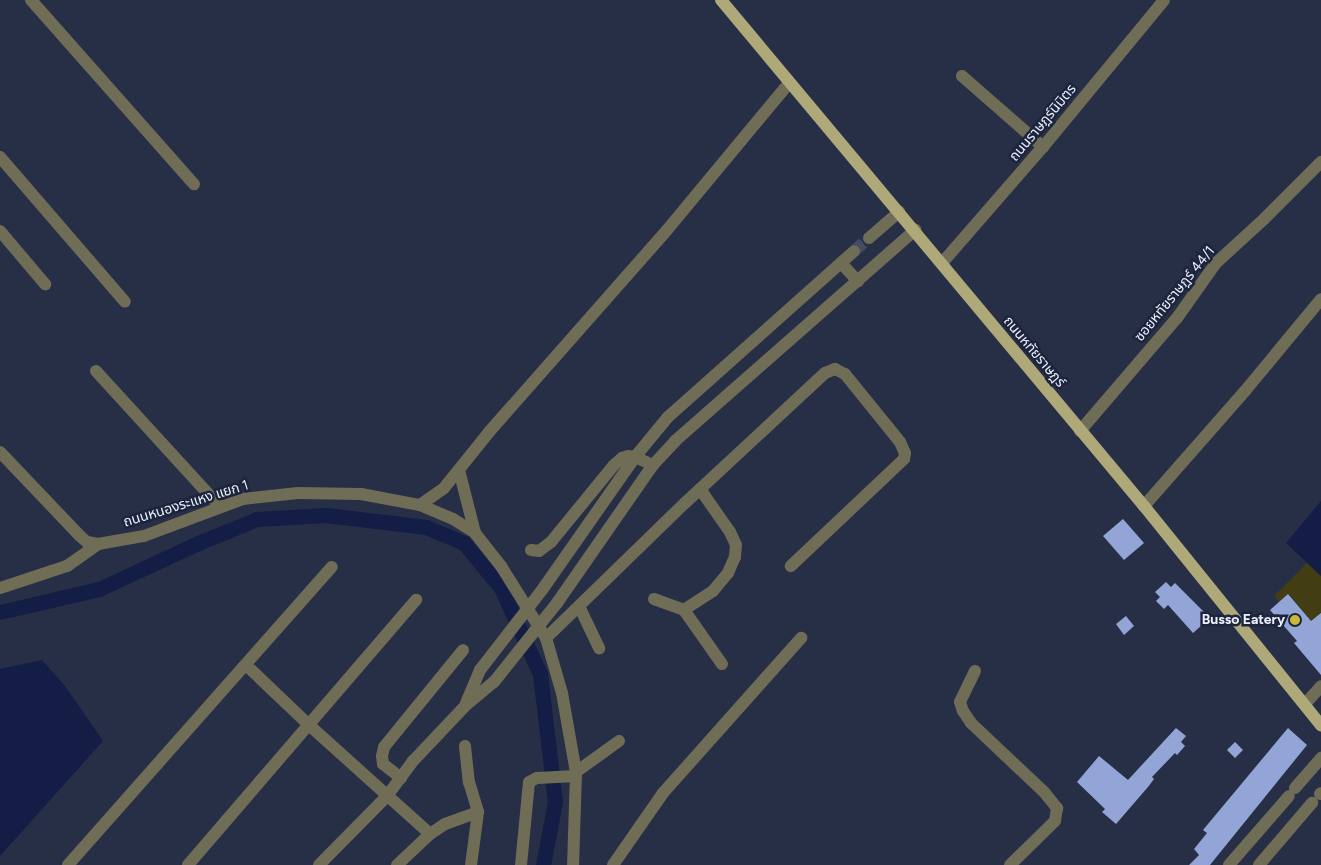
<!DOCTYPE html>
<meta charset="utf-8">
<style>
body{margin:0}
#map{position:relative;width:1321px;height:865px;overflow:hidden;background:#272f47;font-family:Figtree,"Noto Sans Thai",sans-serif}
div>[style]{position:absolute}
.green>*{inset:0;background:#433d14}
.water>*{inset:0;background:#131d45}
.canal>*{height:15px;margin:-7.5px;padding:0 7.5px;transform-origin:7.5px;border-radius:7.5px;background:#131d45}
.building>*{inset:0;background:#93a5d6}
.minor-tunnel>*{height:12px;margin-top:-6px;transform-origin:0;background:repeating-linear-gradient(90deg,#444c62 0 12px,transparent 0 18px)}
.minor>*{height:12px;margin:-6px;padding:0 6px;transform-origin:6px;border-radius:6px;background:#706d56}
.major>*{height:12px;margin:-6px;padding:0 6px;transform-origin:6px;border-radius:6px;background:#afa879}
.minor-bridge>*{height:12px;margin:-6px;padding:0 6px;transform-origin:6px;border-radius:6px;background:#706d56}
.dots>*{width:14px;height:14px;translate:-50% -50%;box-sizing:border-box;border:2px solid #1d253d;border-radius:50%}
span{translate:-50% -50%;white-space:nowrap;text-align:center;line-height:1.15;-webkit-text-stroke:5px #1d253d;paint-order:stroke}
.street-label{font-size:14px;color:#ebeffc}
.poi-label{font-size:14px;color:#ebeffc;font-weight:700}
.right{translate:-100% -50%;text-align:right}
</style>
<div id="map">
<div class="green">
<i style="clip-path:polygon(1307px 563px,1321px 576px,1321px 615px,1311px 621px,1289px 594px,1279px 602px,1274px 596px)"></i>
</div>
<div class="water">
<i style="clip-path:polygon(1321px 501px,1321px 576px,1286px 543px)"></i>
<i style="clip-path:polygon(42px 660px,65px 686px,103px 741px,0 856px,0 669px)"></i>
</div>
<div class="canal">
<i style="left:0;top:612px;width:102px;rotate:-13.1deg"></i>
<i style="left:99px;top:589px;width:109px;rotate:-24.9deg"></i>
<i style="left:198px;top:543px;width:64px;rotate:-22.1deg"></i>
<i style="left:257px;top:519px;width:69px;rotate:-3.3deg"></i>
<i style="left:326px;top:515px;width:101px;rotate:6.8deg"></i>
<i style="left:426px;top:527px;width:41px;rotate:22.8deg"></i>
<i style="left:464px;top:543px;width:58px;rotate:50.6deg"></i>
<i style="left:501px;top:588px;width:94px;rotate:65.6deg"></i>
<i style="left:540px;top:674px;width:129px;rotate:83.3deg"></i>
<i style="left:555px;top:802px;width:64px;rotate:100.8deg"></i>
</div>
<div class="building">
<i style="clip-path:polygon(1123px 519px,1144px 543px,1124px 560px,1103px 536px)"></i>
<i style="clip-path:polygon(1166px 582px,1171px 587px,1175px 583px,1210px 618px,1193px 633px,1168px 605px,1164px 609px,1156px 601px,1160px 597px,1155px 592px)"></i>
<i style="clip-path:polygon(1288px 594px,1311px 621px,1321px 613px,1321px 675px,1294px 643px,1297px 641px,1270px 610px)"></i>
<i style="clip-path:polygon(1126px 616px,1134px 626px,1124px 635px,1116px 624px)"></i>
<i style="clip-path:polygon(1176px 728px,1186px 736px,1181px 742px,1185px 746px,1177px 755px,1175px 753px,1152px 777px,1154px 779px,1148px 787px,1116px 824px,1102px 812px,1105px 809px,1077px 782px,1099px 756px,1128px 780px)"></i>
<i style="clip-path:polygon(1288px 728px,1307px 745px,1210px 865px,1189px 865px,1199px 855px,1194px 849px,1207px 833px,1203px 830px)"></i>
<i style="clip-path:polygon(1235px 742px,1243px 750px,1235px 758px,1227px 750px)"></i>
</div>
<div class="minor-tunnel">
<i style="left:854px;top:251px;width:20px;rotate:-41deg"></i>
</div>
<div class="minor">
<i style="left:31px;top:0;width:246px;rotate:48.5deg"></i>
<i style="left:962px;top:76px;width:108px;rotate:41.2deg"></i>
<i style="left:0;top:157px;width:191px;rotate:49.2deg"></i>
<i style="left:0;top:231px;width:70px;rotate:49.7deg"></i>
<i style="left:869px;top:238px;width:40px;rotate:-41deg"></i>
<i style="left:841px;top:263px;width:25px;rotate:47deg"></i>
<i style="left:942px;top:263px;width:154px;rotate:-49deg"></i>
<i style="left:1043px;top:147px;width:190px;rotate:-50.5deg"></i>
<i style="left:96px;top:371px;width:184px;rotate:47.6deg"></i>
<i style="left:1080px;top:431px;width:149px;rotate:-49.4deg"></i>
<i style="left:1177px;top:318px;width:67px;rotate:-54.7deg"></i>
<i style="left:1216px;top:263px;width:65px;rotate:-42.5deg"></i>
<i style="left:1264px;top:219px;width:81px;rotate:-45deg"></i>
<i style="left:0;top:452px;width:116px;rotate:46.4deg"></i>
<i style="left:80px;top:536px;width:9px;rotate:41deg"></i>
<i style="left:87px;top:542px;width:11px;rotate:10deg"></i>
<i style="left:98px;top:544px;width:47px;rotate:-9.9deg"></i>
<i style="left:144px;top:536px;width:106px;rotate:-20.5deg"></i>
<i style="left:243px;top:499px;width:55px;rotate:-6.2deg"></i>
<i style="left:298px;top:493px;width:63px;rotate:0.9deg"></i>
<i style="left:361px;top:494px;width:60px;rotate:10.6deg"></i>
<i style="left:420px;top:505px;width:36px;rotate:23deg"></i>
<i style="left:453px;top:519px;width:26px;rotate:32deg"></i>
<i style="left:475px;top:533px;width:42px;rotate:51.8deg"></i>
<i style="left:501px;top:566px;width:85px;rotate:58deg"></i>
<i style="left:546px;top:638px;width:57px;rotate:73.8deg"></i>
<i style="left:562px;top:693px;width:80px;rotate:80deg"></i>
<i style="left:576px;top:772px;width:93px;rotate:91.8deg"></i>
<i style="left:459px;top:470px;width:65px;rotate:75.7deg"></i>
<i style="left:700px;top:489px;width:52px;rotate:55.1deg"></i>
<i style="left:730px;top:532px;width:14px;rotate:65deg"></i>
<i style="left:736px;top:545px;width:12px;rotate:95deg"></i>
<i style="left:735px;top:557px;width:17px;rotate:114deg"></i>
<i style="left:728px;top:573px;width:23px;rotate:130deg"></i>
<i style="left:713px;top:591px;width:35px;rotate:147deg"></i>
<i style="left:684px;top:610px;width:66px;rotate:54.9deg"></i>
<i style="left:420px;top:505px;width:29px;rotate:-35deg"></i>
<i style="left:444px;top:488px;width:72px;rotate:-51.2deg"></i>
<i style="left:489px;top:432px;width:269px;rotate:-48.6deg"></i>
<i style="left:667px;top:230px;width:191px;rotate:-50.3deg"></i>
<i style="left:1144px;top:506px;width:153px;rotate:-48.7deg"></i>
<i style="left:1245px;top:391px;width:119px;rotate:-50.4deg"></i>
<i style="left:531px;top:550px;width:8px;rotate:7deg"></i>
<i style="left:539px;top:551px;width:15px;rotate:-37deg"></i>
<i style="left:551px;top:542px;width:99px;rotate:-50.7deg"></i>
<i style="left:614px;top:465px;width:11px;rotate:-41deg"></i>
<i style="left:622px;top:458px;width:6px;rotate:-18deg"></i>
<i style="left:628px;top:456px;width:7px;rotate:8deg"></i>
<i style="left:635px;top:457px;width:20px;rotate:24deg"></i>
<i style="left:0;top:588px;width:71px;rotate:-18.2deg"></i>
<i style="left:67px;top:566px;width:38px;rotate:-35deg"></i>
<i style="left:542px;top:590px;width:162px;rotate:-55deg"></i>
<i style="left:635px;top:457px;width:52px;rotate:-50.5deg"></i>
<i style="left:668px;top:417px;width:249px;rotate:-41.7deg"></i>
<i style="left:654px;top:599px;width:32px;rotate:20deg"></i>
<i style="left:557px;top:603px;width:168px;rotate:-55.2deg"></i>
<i style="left:653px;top:465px;width:33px;rotate:-47deg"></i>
<i style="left:675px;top:441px;width:320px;rotate:-41.3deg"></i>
<i style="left:579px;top:606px;width:47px;rotate:64.5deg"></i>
<i style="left:546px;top:638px;width:194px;rotate:-44.2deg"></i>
<i style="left:685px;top:503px;width:191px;rotate:-42.9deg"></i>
<i style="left:825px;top:373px;width:11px;rotate:-22deg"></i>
<i style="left:835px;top:369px;width:11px;rotate:27deg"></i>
<i style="left:845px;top:374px;width:87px;rotate:51deg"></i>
<i style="left:900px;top:442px;width:12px;rotate:66deg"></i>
<i style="left:905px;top:453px;width:6px;rotate:99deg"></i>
<i style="left:904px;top:459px;width:156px;rotate:136.6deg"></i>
<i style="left:246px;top:665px;width:87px;rotate:43.6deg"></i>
<i style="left:309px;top:725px;width:163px;rotate:42deg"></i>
<i style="left:975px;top:671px;width:34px;rotate:116deg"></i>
<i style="left:960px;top:702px;width:9px;rotate:72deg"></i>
<i style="left:963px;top:711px;width:14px;rotate:56deg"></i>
<i style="left:971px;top:723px;width:100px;rotate:43.4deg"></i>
<i style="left:1044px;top:792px;width:21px;rotate:51deg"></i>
<i style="left:1057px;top:808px;width:13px;rotate:99deg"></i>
<i style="left:1055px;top:821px;width:63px;rotate:135.6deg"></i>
<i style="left:466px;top:703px;width:36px;rotate:-67deg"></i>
<i style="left:1305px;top:704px;width:24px;rotate:-48deg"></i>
<i style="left:465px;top:746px;width:36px;rotate:84deg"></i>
<i style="left:469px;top:782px;width:31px;rotate:73deg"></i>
<i style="left:576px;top:772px;width:53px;rotate:-35.8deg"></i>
<i style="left:401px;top:778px;width:23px;rotate:-142deg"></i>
<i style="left:383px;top:764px;width:8px;rotate:-97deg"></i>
<i style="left:382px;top:756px;width:9px;rotate:-77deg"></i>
<i style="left:384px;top:747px;width:125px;rotate:-50.8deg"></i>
<i style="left:1295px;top:788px;width:40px;rotate:-49deg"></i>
<i style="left:1320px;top:794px;width:1px;rotate:-45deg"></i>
<i style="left:68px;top:865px;width:398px;rotate:-48.5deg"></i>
<i style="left:188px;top:865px;width:350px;rotate:-49.3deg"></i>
<i style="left:319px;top:865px;width:97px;rotate:-45.4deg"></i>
<i style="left:387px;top:796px;width:44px;rotate:-53.4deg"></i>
<i style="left:413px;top:761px;width:76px;rotate:-46.6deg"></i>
<i style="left:465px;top:706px;width:38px;rotate:-40deg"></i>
<i style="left:397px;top:865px;width:45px;rotate:-43.2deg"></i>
<i style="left:430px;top:834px;width:18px;rotate:-34deg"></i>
<i style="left:445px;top:824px;width:35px;rotate:-20deg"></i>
<i style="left:478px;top:812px;width:53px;rotate:97.5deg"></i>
<i style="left:521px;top:865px;width:83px;rotate:-84.5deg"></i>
<i style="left:529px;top:782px;width:9px;rotate:-27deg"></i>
<i style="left:537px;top:778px;width:39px;rotate:-3deg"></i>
<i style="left:613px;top:865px;width:88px;rotate:-55.2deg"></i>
<i style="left:663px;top:793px;width:208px;rotate:-48.3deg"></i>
<i style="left:1229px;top:865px;width:91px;rotate:-49deg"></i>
<i style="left:1259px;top:865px;width:82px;rotate:-49.5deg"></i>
</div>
<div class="major">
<i style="left:721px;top:0;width:660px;rotate:50.11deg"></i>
<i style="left:1144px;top:506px;width:282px;rotate:51.1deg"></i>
</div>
<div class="minor-bridge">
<i style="left:480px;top:670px;width:101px;rotate:-52.2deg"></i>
<i style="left:494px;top:682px;width:101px;rotate:-51.4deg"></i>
</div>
<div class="dots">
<i style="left:1295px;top:620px;background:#ccb938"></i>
</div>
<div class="street-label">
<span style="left:1043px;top:123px;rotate:-50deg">ถนนราษฎร์นิมิตร</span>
<span style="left:1175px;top:294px;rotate:-51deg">ซอยหทัยราษฎร์ 44/1</span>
<span style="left:1034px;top:352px;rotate:50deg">ถนนหทัยราษฎร์</span>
<span style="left:186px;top:504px;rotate:-17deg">ถนนหนองระแหง แยก 1</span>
</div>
<div class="poi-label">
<span class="right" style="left:1285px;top:620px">Busso Eatery</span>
</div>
</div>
